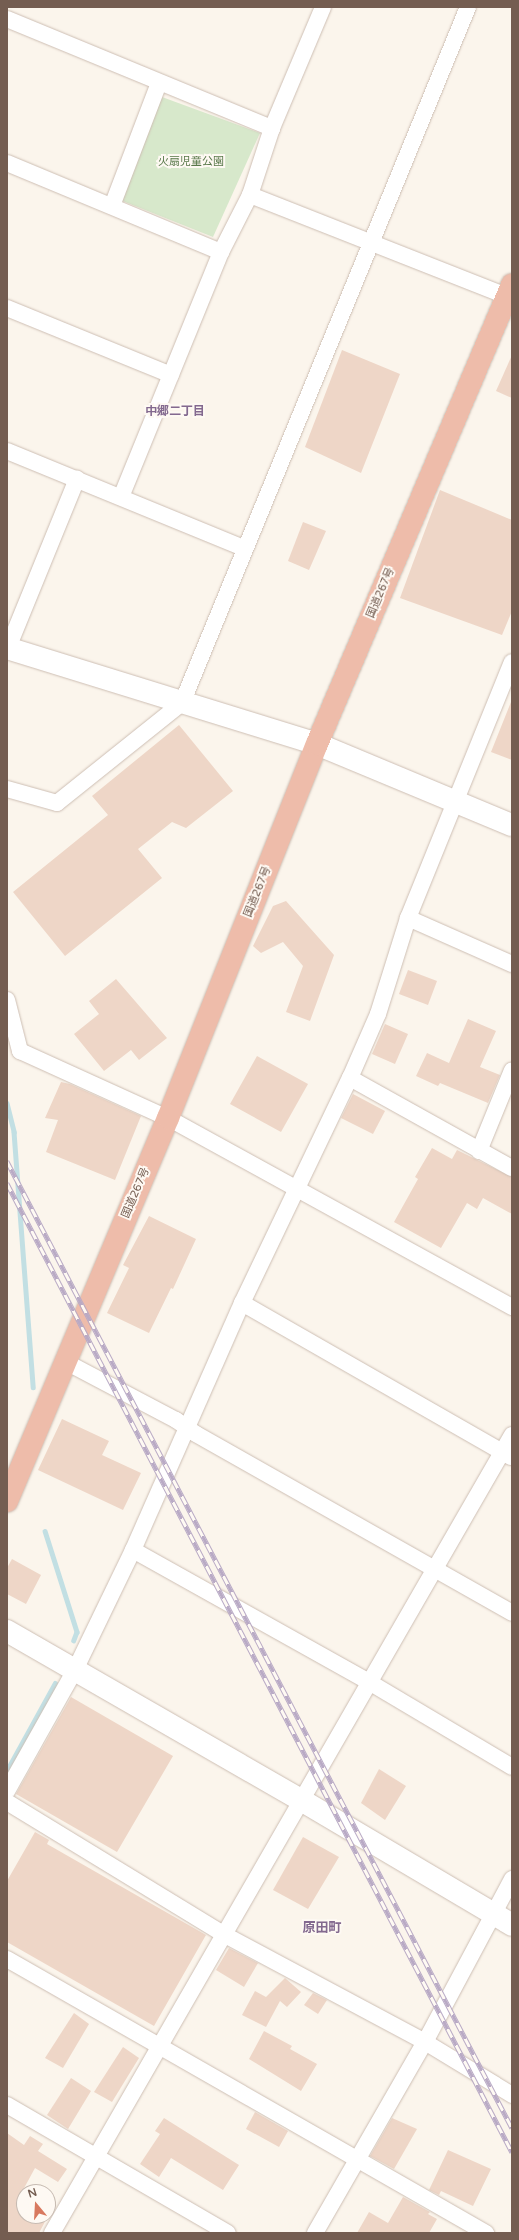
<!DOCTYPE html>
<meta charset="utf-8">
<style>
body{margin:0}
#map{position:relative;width:519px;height:2240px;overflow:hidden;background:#fbf5ec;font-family:"Varela Round","Noto Sans JP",sans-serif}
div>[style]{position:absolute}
.green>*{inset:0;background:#d7e8cb}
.stream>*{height:4.5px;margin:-2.25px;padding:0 2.25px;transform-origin:2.25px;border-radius:2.25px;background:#c2dfe3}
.building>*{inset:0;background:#eed6c7}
.roads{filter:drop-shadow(0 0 1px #cdbeb3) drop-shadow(0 0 1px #cdbeb3)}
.street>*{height:16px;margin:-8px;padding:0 8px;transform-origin:8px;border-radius:8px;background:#fff}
.secondary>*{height:22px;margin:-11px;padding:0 11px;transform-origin:11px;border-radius:11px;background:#fff}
.highway>*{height:22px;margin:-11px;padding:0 11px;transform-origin:11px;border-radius:11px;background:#eebcaa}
.rail>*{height:4.5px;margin-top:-2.25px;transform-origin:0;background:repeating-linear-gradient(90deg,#fef9f3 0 9px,#b9aac5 0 18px);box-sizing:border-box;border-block:1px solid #b9aac5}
span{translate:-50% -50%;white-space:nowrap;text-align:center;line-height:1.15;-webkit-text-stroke:4px #fef9f3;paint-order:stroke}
.park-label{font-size:11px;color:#58784a}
.street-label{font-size:11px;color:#745d51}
.neighbourhood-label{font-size:12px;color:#83698f;font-weight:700}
.quarter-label{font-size:13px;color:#83698f;font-weight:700}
.frame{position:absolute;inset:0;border:8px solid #745d51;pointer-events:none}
.north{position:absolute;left:16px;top:2184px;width:40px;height:40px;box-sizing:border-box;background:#fef9f3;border:1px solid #c7bbb2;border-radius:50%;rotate:342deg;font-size:11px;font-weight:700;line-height:16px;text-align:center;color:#745d51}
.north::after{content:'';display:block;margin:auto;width:14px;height:18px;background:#d8795f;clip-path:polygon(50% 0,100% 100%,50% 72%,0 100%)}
</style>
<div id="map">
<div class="green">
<i style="clip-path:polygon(162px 97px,260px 133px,213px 237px,120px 200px)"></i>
</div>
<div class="stream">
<i style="left:7px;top:1103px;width:30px;rotate:76deg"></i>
<i style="left:14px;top:1132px;width:256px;rotate:85.7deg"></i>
<i style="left:45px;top:1531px;width:106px;rotate:72.4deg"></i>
<i style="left:77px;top:1632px;width:9px;rotate:111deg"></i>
<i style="left:7px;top:1770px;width:99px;rotate:-61.1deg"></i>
</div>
<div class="building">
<i style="clip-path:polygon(342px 350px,400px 374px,361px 473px,305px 447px)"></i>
<i style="clip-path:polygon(512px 355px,512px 398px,496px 391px)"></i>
<i style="clip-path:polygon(440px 490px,512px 520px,512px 611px,502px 635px,400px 598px)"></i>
<i style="clip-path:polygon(303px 522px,326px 531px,309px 570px,288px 561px)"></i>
<i style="clip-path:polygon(511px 702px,512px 702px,512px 760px,491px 752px)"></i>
<i style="clip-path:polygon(179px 725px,233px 791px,186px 828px,172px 822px,138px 849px,162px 878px,65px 956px,13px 892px,108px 815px,92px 796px)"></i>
<i style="clip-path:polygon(286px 901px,334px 955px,310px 1021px,286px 1012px,303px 966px,283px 942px,261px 953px,253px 946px,273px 906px)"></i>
<i style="clip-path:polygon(408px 970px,437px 981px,428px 1005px,399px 994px)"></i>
<i style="clip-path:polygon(116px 979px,167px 1038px,139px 1060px,131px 1050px,104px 1071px,74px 1034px,99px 1014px,89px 1001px)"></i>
<i style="clip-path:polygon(468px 1019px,496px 1031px,480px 1067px,500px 1075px,488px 1103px,440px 1083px,438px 1086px,416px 1076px,427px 1053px,449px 1063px)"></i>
<i style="clip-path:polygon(385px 1024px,408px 1034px,395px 1064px,372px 1054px)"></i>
<i style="clip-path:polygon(257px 1056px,308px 1084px,281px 1132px,230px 1104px)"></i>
<i style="clip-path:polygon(61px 1082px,70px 1084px,141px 1116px,115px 1180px,46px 1152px,58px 1120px,45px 1118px)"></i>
<i style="clip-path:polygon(353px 1094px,385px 1111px,373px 1134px,341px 1118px)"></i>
<i style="clip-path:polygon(432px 1148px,452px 1159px,457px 1150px,512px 1177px,512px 1214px,483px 1198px,477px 1209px,467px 1203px,441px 1248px,394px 1222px,418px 1179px,415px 1177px)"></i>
<i style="clip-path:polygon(149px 1216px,196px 1239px,173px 1289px,171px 1288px,149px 1333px,107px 1313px,129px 1268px,123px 1265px)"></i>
<i style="clip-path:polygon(62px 1419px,109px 1441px,102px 1455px,141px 1473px,123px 1510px,38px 1470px)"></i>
<i style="clip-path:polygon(12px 1559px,41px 1575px,26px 1604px,7px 1594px,7px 1568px)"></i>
<i style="clip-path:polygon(71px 1697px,173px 1756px,117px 1852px,16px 1794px)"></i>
<i style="clip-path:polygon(379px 1769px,406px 1786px,385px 1820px,361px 1803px)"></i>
<i style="clip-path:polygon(35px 1832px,49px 1840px,47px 1844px,206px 1935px,154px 2026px,7px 1942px,7px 1881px)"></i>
<i style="clip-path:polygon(303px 1837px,339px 1857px,308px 1909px,273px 1890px)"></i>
<i style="clip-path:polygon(229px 1948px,258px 1963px,244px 1987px,216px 1970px)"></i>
<i style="clip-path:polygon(285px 1978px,301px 1992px,287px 2007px,280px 2001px,266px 2027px,242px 2015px,255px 1991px,266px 1997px)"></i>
<i style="clip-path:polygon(313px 1993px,327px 2000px,318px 2014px,304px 2005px)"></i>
<i style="clip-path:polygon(74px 2013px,89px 2024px,63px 2068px,45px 2058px)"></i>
<i style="clip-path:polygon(264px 2031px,292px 2046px,290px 2049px,317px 2064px,301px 2091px,249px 2059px)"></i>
<i style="clip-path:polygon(123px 2047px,139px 2058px,112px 2102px,94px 2092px)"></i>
<i style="clip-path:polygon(71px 2078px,91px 2091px,68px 2129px,47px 2115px)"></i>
<i style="clip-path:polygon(255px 2112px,288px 2131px,279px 2147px,246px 2129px)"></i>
<i style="clip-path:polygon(164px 2118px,239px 2165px,223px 2190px,171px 2158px,159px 2177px,140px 2164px,160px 2134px,155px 2131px)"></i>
<i style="clip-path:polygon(392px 2118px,417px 2129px,394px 2169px,370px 2156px)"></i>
<i style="clip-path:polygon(7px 2133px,24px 2145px,30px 2136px,43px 2144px,38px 2151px,67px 2169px,58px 2182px,35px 2168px,16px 2203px,24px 2207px,24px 2216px,48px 2216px,39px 2233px,7px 2233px)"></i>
<i style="clip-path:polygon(448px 2150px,491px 2169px,473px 2206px,441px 2191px,439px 2195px,429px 2190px)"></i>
<i style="clip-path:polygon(403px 2197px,430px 2212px,428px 2214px,437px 2219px,429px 2233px,357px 2233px,369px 2212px,388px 2223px)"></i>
</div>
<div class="roads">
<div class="street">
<i style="left:7px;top:19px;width:287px;rotate:22.4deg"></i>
<i style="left:7px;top:163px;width:232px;rotate:22.6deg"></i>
<i style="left:250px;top:195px;width:282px;rotate:21.5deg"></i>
<i style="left:112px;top:206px;width:132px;rotate:-69.1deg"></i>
<i style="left:7px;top:308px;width:177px;rotate:22.2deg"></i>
<i style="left:7px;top:451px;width:256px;rotate:22.3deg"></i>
<i style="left:121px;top:497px;width:265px;rotate:-67.8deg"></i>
<i style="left:221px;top:252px;width:64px;rotate:-63deg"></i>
<i style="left:250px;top:195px;width:71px;rotate:-71.8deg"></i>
<i style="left:272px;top:128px;width:131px;rotate:-67.1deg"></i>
<i style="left:8px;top:648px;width:183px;rotate:-67.8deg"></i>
<i style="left:7px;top:789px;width:52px;rotate:15.6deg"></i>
<i style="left:57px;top:803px;width:160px;rotate:-38.7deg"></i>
<i style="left:182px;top:703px;width:752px;rotate:-67.66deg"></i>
<i style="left:408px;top:918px;width:114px;rotate:23.9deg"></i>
<i style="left:7px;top:1000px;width:53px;rotate:75.7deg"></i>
<i style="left:20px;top:1051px;width:162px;rotate:24.4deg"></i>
<i style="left:168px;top:1118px;width:393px;rotate:28.8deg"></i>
<i style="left:350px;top:1078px;width:185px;rotate:29.1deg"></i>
<i style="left:479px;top:1151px;width:87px;rotate:-67.8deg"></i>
<i style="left:242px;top:1303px;width:310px;rotate:29.8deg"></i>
<i style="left:64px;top:1361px;width:127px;rotate:27.8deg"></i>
<i style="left:176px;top:1420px;width:24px;rotate:35deg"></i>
<i style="left:196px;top:1434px;width:363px;rotate:29.5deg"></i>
<i style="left:133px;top:1550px;width:270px;rotate:29.2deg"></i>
<i style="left:369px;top:1682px;width:166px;rotate:30.7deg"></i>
<i style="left:7px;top:1791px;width:139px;rotate:-60.7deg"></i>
<i style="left:75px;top:1670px;width:133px;rotate:-64.2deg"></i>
<i style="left:133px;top:1550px;width:270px;rotate:-66.2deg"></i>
<i style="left:242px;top:1303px;width:250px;rotate:-64.4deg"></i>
<i style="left:350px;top:1078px;width:70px;rotate:-66.4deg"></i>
<i style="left:378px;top:1014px;width:101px;rotate:-72.6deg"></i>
<i style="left:408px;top:918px;width:276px;rotate:-67.9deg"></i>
<i style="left:7px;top:1802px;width:255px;rotate:31.4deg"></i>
<i style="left:225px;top:1935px;width:227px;rotate:28.1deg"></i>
<i style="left:425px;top:2042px;width:102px;rotate:31.3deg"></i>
<i style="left:7px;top:1959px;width:552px;rotate:29.77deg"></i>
<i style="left:7px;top:2105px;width:255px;rotate:30.1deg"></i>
<i style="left:52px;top:2233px;width:921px;rotate:-60.04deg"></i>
<i style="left:315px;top:2233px;width:220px;rotate:-60.1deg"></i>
<i style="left:425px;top:2042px;width:185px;rotate:-61.9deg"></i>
</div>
<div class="secondary">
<i style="left:7px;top:648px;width:325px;rotate:17.2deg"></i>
<i style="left:317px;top:744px;width:211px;rotate:22.6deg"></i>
<i style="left:7px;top:1631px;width:339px;rotate:29.9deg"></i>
<i style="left:301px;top:1800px;width:245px;rotate:30.6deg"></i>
</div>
<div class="highway">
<i style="left:7px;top:1501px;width:415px;rotate:-67.2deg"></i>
<i style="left:168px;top:1118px;width:403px;rotate:-68.3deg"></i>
<i style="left:317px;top:744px;width:499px;rotate:-67deg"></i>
</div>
</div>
<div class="rail">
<i style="left:7px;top:1161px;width:1091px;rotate:62.42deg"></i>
<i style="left:7px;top:1183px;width:1093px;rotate:62.47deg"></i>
</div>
<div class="park-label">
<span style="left:191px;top:162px">火扇児童公園</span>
</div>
<div class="street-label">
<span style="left:381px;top:593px;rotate:-67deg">国道267号</span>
<span style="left:258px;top:892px;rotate:-68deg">国道267号</span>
<span style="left:136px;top:1193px;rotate:-67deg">国道267号</span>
</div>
<div class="neighbourhood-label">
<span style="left:175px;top:412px">中郷二丁目</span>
</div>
<div class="quarter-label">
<span style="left:322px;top:1928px">原田町</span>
</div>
<div class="frame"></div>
<div class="north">N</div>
</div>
